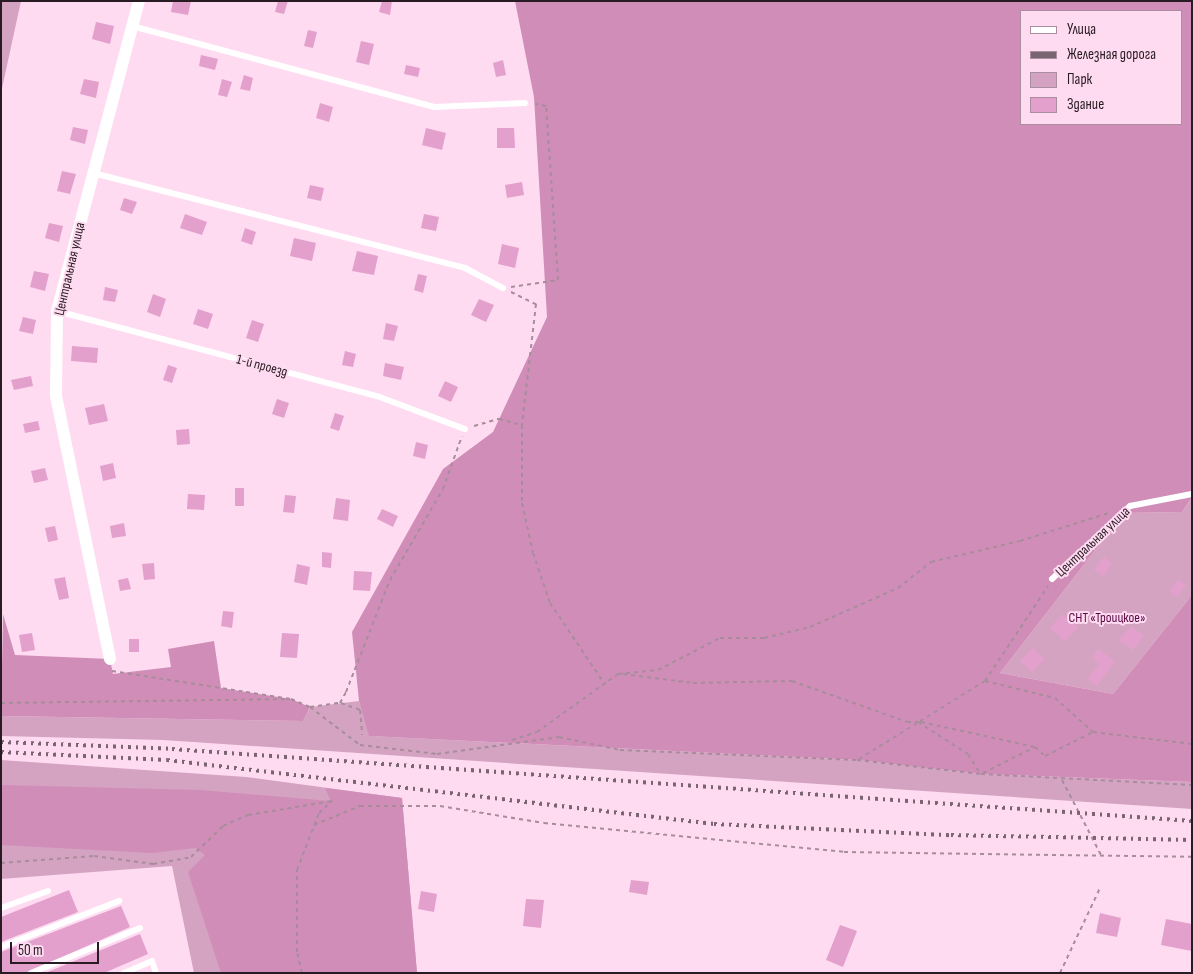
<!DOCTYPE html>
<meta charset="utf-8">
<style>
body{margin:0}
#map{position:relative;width:1193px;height:974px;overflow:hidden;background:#fedbf0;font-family:"Sofia Sans Condensed",sans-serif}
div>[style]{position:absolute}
.green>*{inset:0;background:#d5a3c2}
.forest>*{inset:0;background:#d08db8}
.building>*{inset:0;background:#e4a0cc}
.path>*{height:2px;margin-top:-1px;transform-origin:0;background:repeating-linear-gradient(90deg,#a78d9c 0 4px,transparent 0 8px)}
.lane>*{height:6px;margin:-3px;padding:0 3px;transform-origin:3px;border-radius:3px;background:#fff}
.street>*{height:12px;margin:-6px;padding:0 6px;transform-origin:6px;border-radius:6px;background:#fff}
.rail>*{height:4px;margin-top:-2px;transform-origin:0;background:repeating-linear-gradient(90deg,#796471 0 2.5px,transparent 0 7.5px)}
span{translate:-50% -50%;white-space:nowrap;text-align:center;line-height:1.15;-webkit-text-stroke:4px #fedbf0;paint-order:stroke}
.street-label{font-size:14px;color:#281b23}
.park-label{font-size:14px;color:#5a0945}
.frame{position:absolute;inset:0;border:2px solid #281b23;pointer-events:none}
.legend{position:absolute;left:1020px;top:10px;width:162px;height:115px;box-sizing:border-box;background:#fedbf0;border:1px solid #a88e9e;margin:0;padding:6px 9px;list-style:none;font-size:15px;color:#281b23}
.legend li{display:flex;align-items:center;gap:10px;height:25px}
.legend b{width:25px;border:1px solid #a88e9e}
.scale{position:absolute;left:10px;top:942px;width:89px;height:22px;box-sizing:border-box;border:2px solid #281b23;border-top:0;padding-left:6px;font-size:15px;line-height:18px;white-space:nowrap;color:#281b23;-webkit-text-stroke:4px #fedbf0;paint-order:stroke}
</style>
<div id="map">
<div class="green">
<i style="clip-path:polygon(1px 1px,21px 1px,1px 93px)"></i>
<i style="clip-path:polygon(1192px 497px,1192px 595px,1113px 694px,1000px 673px,1124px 513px,1182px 512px)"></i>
<i style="clip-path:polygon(359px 701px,370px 736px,857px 760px,981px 774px,1192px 782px,1192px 809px,163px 740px,1px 736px,1px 716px,303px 721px,310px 707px)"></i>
<i style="clip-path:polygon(1px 760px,246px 777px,402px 798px,417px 973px,194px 973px,172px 866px,1px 879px)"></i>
</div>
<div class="forest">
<i style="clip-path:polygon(evenodd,515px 1px,1192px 1px,1192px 497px,1182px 512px,1124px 513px,1000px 673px,1113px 694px,1192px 595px,1192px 782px,981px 774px,857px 760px,369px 736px,359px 701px,352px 632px,443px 469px,493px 432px,547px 317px,534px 97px,515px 1px,1022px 11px,1182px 11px,1182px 124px,1022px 124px,1022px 11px)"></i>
<i style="clip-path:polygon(3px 614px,15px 655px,110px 659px,113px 674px,171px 667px,168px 649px,214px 641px,221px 688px,291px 699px,310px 707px,303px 721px,1px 716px)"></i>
<i style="clip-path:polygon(1px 785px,200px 790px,331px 801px,325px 788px,402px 798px,417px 973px,221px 973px,188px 872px,205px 855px,195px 848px,152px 853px,1px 845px)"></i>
</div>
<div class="building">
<i style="clip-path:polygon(173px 1px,191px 1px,188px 15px,171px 12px)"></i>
<i style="clip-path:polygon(278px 1px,288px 1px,284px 14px,275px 12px)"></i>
<i style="clip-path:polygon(382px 1px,392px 1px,390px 15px,379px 12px)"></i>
<i style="clip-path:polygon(96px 22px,114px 26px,110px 44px,92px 39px)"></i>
<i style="clip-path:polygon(308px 30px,317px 32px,313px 48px,304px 46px)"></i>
<i style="clip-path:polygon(361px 41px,374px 44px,369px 65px,356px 62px)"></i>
<i style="clip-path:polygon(201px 55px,218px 59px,215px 70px,199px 66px)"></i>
<i style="clip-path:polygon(503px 60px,506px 75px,496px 77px,493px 63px)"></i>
<i style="clip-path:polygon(406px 65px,420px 68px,418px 77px,404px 74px)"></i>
<i style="clip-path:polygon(244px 75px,253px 78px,250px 91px,240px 89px)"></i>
<i style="clip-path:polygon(84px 79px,99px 82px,96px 98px,80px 94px)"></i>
<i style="clip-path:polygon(222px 79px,232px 82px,227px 97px,218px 95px)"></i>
<i style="clip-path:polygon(320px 103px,333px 107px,329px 122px,316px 118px)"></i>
<i style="clip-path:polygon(73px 127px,88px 130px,85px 144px,70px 140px)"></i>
<i style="clip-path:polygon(426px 128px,446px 133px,442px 150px,422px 145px)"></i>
<i style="clip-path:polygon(497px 128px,514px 128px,515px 148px,497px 148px)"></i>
<i style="clip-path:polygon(62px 171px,76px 174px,70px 194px,57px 191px)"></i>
<i style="clip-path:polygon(522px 182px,524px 195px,507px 198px,505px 185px)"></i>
<i style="clip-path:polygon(310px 185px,324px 188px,321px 201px,307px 198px)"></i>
<i style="clip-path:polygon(124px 198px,137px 202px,132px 214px,120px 210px)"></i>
<i style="clip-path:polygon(185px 214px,207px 222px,202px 235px,180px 228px)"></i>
<i style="clip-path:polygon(424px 214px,439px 217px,436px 231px,421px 228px)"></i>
<i style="clip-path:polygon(49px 223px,63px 226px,59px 242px,45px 238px)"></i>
<i style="clip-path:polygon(245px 228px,256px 232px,252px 245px,241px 241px)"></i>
<i style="clip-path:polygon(294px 238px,316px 243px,312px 261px,290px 256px)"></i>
<i style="clip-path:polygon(502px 244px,519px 248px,515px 268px,498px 264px)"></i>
<i style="clip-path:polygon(357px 251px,378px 256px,374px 275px,352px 271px)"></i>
<i style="clip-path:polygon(34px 271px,49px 274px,45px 291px,30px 287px)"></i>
<i style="clip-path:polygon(418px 274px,427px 276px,423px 293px,414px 290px)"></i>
<i style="clip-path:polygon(105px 287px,118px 290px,115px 302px,103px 300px)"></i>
<i style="clip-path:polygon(153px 294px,166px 299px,160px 317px,147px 312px)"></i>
<i style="clip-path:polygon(479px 299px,494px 305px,486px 322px,471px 315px)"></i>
<i style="clip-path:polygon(198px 309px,213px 314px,208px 329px,193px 324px)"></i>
<i style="clip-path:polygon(23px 317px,36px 320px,33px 334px,19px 331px)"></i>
<i style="clip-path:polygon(252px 320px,264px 324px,258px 342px,246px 338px)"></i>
<i style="clip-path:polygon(386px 323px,398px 326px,394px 341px,383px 339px)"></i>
<i style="clip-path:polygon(72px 346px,98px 348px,97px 363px,71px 361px)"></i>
<i style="clip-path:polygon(345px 351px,356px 354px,353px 367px,342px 365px)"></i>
<i style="clip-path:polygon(385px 363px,404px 367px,401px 380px,383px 376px)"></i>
<i style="clip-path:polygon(168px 365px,177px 368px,172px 383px,163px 380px)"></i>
<i style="clip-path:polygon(31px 376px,33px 386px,14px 390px,11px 380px)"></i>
<i style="clip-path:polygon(445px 381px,458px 387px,451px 402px,438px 396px)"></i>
<i style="clip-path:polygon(277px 399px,289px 403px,284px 418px,272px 414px)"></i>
<i style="clip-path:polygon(104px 404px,108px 421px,89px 425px,85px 408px)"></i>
<i style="clip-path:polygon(335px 413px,344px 416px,339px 431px,330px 428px)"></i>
<i style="clip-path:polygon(38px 421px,40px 430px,25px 433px,23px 424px)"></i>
<i style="clip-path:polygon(189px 429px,190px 444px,177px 445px,176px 430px)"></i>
<i style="clip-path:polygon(416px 442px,428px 445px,425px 459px,413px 456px)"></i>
<i style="clip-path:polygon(113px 463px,116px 478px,103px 481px,100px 466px)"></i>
<i style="clip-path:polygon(45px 468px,48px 480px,34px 483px,31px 471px)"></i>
<i style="clip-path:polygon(235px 488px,244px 488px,244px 506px,235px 506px)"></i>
<i style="clip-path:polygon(188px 494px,205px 495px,204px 510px,187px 509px)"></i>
<i style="clip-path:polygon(285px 495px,296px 496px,294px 513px,283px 512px)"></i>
<i style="clip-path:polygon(336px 498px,350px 500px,348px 521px,333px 519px)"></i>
<i style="clip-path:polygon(382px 509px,398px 516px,393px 527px,377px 519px)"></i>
<i style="clip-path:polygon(124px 523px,126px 536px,112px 538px,110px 526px)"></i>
<i style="clip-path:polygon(55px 526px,58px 540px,48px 542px,45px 528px)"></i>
<i style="clip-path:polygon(322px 552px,332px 553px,331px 568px,322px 567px)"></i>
<i style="clip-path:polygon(1104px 557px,1112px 564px,1103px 576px,1094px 569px)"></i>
<i style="clip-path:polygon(154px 563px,155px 579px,144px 580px,142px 564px)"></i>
<i style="clip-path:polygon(297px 564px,310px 567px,307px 585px,294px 582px)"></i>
<i style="clip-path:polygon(354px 571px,372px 572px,370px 591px,353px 590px)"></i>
<i style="clip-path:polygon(65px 577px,69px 598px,59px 600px,54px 579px)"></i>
<i style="clip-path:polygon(128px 578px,131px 589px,120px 591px,118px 580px)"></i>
<i style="clip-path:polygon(1178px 580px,1186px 585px,1177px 597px,1170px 591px)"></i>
<i style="clip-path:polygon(223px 611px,234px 612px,232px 628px,221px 626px)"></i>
<i style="clip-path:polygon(1063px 614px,1078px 627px,1065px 641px,1050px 628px)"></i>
<i style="clip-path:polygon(1131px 626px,1144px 636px,1133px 650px,1119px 640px)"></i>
<i style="clip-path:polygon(32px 633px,35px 650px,22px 652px,19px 635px)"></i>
<i style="clip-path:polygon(282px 633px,299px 634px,297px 658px,280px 657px)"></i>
<i style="clip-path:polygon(129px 639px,139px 639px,139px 652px,129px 652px)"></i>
<i style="clip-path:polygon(1033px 648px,1044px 659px,1032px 672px,1020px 661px)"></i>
<i style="clip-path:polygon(1098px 649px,1115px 661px,1097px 686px,1088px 679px,1099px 664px,1092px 658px)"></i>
<i style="clip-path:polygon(631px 880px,649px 882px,647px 895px,629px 892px)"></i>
<i style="clip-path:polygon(69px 890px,78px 912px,1px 942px,1px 917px)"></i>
<i style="clip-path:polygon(421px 891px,437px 894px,434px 912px,418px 909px)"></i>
<i style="clip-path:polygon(526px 899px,544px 900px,541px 928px,523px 926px)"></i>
<i style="clip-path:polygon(121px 906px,130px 927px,26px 973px,1px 973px,1px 952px)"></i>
<i style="clip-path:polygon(1100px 913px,1121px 918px,1117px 937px,1096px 933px)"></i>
<i style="clip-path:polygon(1166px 919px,1192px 924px,1192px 951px,1161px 945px)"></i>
<i style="clip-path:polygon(840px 925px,857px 931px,843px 967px,826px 960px)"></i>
<i style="clip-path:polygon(140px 934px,148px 954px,104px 973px,45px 973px)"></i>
</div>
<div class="path">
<i style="left:511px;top:287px;width:48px;rotate:-8.5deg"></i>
<i style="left:558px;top:280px;width:174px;rotate:-93.9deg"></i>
<i style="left:546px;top:106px;width:11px;rotate:-170deg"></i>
<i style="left:511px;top:292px;width:28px;rotate:26deg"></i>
<i style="left:536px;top:304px;width:122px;rotate:96.6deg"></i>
<i style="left:522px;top:425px;width:78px;rotate:90deg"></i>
<i style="left:522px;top:503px;width:51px;rotate:77.6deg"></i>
<i style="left:533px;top:553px;width:53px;rotate:71.2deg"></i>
<i style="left:550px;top:603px;width:97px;rotate:56deg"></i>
<i style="left:474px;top:426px;width:26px;rotate:-16deg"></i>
<i style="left:499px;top:419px;width:24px;rotate:15deg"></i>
<i style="left:112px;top:671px;width:181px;rotate:8.9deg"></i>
<i style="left:291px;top:699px;width:21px;rotate:23deg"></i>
<i style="left:310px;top:707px;width:63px;rotate:37.2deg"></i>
<i style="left:360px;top:745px;width:78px;rotate:6.7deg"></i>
<i style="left:437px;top:754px;width:123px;rotate:-7.9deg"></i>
<i style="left:559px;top:737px;width:62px;rotate:12deg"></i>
<i style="left:620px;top:750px;width:237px;rotate:2.4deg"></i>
<i style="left:857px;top:760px;width:125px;rotate:6.4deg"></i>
<i style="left:981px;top:774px;width:211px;rotate:3deg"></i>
<i style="left:623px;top:674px;width:71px;rotate:7.3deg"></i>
<i style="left:693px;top:683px;width:99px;rotate:-1.2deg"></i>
<i style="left:792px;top:681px;width:122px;rotate:19.6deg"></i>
<i style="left:907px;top:722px;width:11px"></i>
<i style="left:918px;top:722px;width:59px;rotate:32.6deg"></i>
<i style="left:968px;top:754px;width:22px;rotate:58deg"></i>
<i style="left:985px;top:681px;width:72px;rotate:13.7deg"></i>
<i style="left:1055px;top:698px;width:51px;rotate:41.8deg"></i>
<i style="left:1px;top:703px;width:285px;rotate:-0.8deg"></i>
<i style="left:341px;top:703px;width:20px;rotate:20deg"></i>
<i style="left:360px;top:710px;width:25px;rotate:85deg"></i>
<i style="left:310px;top:707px;width:30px;rotate:-8deg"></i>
<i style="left:340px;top:703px;width:13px;rotate:-61deg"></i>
<i style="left:346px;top:692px;width:120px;rotate:-68.6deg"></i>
<i style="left:390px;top:580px;width:105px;rotate:-59.8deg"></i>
<i style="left:443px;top:489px;width:56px;rotate:-70.3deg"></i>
<i style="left:921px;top:722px;width:117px;rotate:12.4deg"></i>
<i style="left:512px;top:740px;width:26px;rotate:-18deg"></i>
<i style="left:537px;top:732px;width:100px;rotate:-35.6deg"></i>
<i style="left:618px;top:674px;width:40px;rotate:-5.7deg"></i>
<i style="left:658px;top:670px;width:70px;rotate:-27.3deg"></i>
<i style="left:720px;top:638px;width:44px"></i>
<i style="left:764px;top:638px;width:47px;rotate:-13.4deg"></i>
<i style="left:810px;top:627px;width:96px;rotate:-23.9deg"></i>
<i style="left:898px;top:588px;width:42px;rotate:-38.2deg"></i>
<i style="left:931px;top:562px;width:91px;rotate:-13.3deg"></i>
<i style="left:1020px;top:541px;width:93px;rotate:-17.5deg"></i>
<i style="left:859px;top:759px;width:148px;rotate:-31.8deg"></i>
<i style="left:985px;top:681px;width:114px;rotate:-56.4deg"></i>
<i style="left:983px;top:773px;width:58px;rotate:-26.6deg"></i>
<i style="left:1035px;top:747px;width:13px;rotate:42deg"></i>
<i style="left:1045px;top:756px;width:54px;rotate:-26.6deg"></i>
<i style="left:1093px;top:732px;width:100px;rotate:6.9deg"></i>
<i style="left:1062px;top:780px;width:87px;rotate:62.5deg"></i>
<i style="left:314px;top:825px;width:50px;rotate:-22.4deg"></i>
<i style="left:360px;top:806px;width:80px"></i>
<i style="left:440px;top:806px;width:105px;rotate:9.3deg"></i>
<i style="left:544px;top:823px;width:301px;rotate:5.5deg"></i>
<i style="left:844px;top:852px;width:348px;rotate:0.8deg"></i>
<i style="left:1px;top:863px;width:93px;rotate:-4.3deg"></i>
<i style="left:94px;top:856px;width:60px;rotate:7.7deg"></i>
<i style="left:153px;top:864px;width:39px;rotate:-10deg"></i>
<i style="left:191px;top:857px;width:45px;rotate:-44.1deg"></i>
<i style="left:223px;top:826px;width:27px;rotate:-24deg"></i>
<i style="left:248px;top:815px;width:85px;rotate:-9.5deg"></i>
<i style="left:302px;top:973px;width:22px;rotate:-103deg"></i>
<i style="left:297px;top:952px;width:82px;rotate:-90deg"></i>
<i style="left:297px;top:870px;width:61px;rotate:-68.9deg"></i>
<i style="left:319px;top:813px;width:18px;rotate:-43deg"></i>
<i style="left:1060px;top:973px;width:96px;rotate:-64.8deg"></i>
</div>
<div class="lane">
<i style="left:132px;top:26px;width:313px;rotate:15deg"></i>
<i style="left:434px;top:107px;width:91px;rotate:-2.5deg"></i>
<i style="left:93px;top:173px;width:384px;rotate:14.3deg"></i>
<i style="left:465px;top:268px;width:43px;rotate:27.8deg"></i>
<i style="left:57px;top:311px;width:331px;rotate:14.9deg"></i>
<i style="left:377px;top:396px;width:94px;rotate:20.6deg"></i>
<i style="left:1052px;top:579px;width:107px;rotate:-43.1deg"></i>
<i style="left:1130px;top:506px;width:63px;rotate:-11deg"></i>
<i style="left:1px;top:908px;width:50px;rotate:-19.9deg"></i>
<i style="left:1px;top:947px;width:127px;rotate:-21.3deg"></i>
<i style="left:31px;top:973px;width:118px;rotate:-22.4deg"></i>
<i style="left:124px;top:973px;width:30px;rotate:-23deg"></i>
<i style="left:152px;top:961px;width:13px;rotate:72deg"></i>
</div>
<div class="street">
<i style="left:110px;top:659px;width:268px;rotate:-101.6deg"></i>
<i style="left:56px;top:396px;width:85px;rotate:-89.3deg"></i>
<i style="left:57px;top:311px;width:321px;rotate:-75.2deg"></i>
</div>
<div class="rail">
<i style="left:1px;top:742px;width:171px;rotate:2.3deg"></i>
<i style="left:172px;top:749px;width:1023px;rotate:4.04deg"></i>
<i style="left:1px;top:752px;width:166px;rotate:2.8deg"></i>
<i style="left:167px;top:760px;width:551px;rotate:6.67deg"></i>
<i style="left:714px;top:824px;width:237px;rotate:2.7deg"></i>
<i style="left:951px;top:835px;width:241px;rotate:1.2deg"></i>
</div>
<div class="street-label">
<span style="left:70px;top:269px;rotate:-77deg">Центральная улица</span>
<span style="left:262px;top:366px;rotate:15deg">1-й проезд</span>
<span style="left:1093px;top:542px;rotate:-43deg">Центральная улица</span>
</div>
<div class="park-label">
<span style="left:1107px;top:618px">СНТ «Троицкое»</span>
</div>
<div class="frame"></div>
<ul class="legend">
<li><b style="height:6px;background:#fff"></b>Улица</li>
<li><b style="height:6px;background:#796471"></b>Железная дорога</li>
<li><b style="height:14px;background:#d5a3c2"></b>Парк</li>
<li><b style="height:14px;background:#e4a0cc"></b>Здание</li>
</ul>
<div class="scale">50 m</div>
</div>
